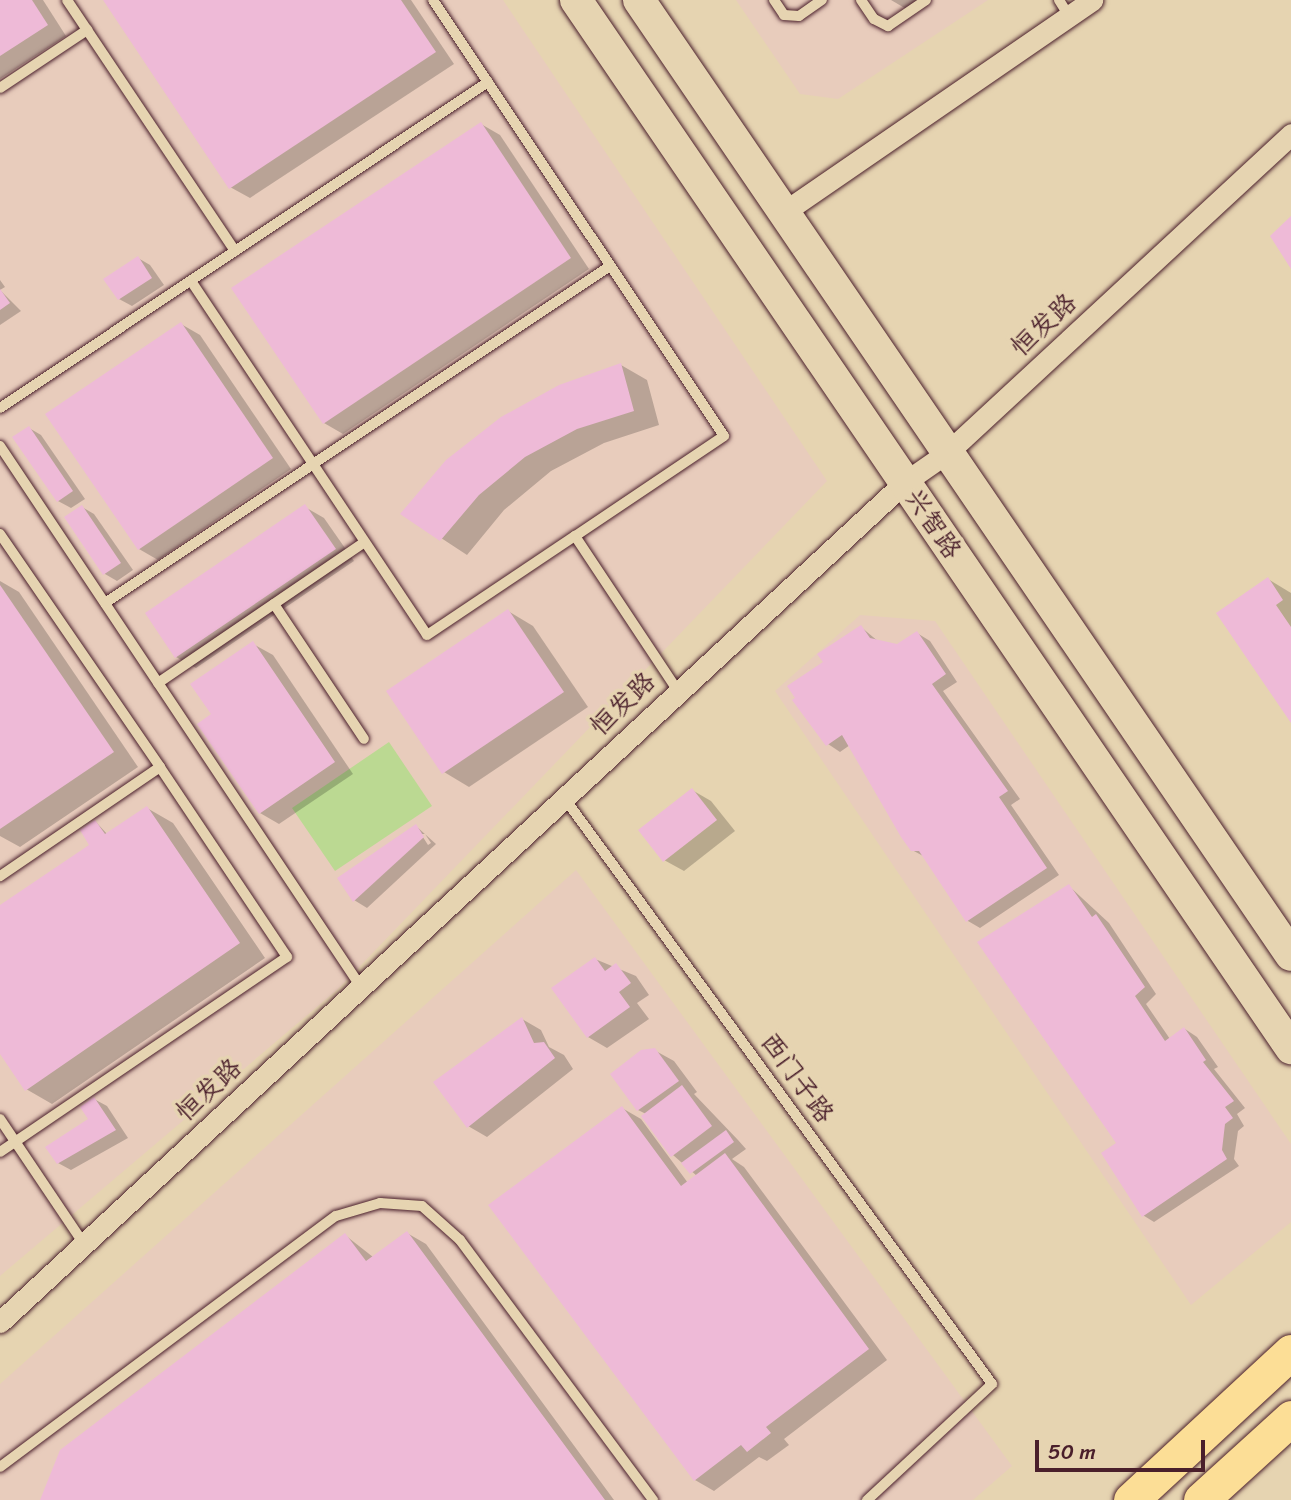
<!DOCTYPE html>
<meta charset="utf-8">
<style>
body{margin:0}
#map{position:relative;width:1291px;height:1500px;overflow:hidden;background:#e6d4b1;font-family:Sriracha,"LXGW WenKai TC",sans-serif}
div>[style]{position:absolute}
.built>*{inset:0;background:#e8ccbc}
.green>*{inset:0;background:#bbd992}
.shadow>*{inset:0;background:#0003}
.building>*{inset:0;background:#eebad7}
.roads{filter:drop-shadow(0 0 2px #4a1f2b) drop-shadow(0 0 2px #4a1f2b)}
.service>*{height:10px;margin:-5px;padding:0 5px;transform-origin:5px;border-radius:5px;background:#e6d4b1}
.minor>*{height:21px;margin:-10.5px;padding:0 10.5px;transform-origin:10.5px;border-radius:10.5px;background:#e6d4b1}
.secondary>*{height:32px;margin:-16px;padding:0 16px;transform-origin:16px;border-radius:16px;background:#e6d4b1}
.primary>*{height:35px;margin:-17.5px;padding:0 17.5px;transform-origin:17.5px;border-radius:17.5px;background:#fcde96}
span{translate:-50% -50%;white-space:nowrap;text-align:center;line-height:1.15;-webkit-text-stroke:7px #e6d4b1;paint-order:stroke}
.street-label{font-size:26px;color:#4a1f2b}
.scale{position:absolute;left:1035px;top:1440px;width:170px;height:32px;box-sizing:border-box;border:4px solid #4a1f2b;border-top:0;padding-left:9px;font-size:21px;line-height:24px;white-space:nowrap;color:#4a1f2b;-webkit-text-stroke:5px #e6d4b1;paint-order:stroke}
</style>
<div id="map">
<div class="built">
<i style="clip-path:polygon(0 0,503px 0,827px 481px,338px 989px,0 1276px)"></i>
<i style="clip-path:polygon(736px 0,988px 0,838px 99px,800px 94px)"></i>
<i style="clip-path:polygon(860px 615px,935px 621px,1291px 1144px,1291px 1222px,1191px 1305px,775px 691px)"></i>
<i style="clip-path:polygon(576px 870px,1012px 1466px,973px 1500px,0 1500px,0 1384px)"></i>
</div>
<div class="green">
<i style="clip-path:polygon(389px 742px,432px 806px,335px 871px,292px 808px)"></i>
</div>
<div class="shadow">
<i style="clip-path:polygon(0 0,43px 0,66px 36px,0 79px)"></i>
<i style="clip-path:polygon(105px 0,411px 0,454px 64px,250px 198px,230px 187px)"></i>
<i style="clip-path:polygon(891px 0,929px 0,908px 10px)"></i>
<i style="clip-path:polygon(481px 124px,500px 135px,589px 269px,343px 434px,324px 423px)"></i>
<i style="clip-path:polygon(138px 258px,150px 265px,164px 285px,132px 306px,119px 299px)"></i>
<i style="clip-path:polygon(0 280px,5px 287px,0 290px,21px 311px,0 325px)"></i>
<i style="clip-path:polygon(181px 324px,200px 335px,291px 469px,158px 560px,139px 549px)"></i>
<i style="clip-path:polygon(621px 365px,647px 380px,659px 425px,604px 443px,551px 471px,504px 510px,467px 555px,403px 513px)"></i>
<i style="clip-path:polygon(29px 428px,41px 435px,85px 499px,71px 508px,58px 501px)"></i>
<i style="clip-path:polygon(82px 507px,94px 514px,133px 570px,117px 581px,105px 574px)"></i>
<i style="clip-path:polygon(305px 507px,324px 518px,354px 561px,196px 668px,176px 657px)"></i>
<i style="clip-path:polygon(1268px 579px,1291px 593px,1291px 720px)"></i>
<i style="clip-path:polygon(0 581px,19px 592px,138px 767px,20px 847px,0 836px)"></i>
<i style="clip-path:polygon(508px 611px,533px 626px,588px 707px,469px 787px,444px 772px)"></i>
<i style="clip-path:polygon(861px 627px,879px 642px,898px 646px,917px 633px,930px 641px,957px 682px,943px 691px,1020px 799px,1011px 805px,1059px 875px,980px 928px,968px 921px,925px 857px,912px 850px,850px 745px,840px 752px,828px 744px,825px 662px)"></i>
<i style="clip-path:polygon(253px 644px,273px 655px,353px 774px,279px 824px,260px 813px)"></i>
<i style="clip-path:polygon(692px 790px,711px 801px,735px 831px,684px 871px,664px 860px)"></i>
<i style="clip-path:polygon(147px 808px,173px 823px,265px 958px,52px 1104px,26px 1089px,0 1051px,0 908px,92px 846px,96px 822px,108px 835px)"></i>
<i style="clip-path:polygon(evenodd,416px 826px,436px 844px,367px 908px,354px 900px,416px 826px,421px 834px,425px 834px,431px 843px,428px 845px,421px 834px)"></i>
<i style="clip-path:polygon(1069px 886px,1109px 923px,1156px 994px,1146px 1004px,1170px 1039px,1185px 1029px,1197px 1037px,1218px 1067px,1214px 1069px,1245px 1108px,1237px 1114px,1244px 1126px,1238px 1131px,1234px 1159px,1239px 1166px,1154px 1222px,1141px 1214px,1118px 1144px)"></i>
<i style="clip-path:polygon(595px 959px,636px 976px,649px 995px,637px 1003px,649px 1019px,607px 1048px,588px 1037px)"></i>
<i style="clip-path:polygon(522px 1019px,541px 1030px,549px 1047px,564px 1055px,573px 1069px,487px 1137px,468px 1126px)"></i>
<i style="clip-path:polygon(654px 1050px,674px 1061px,697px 1092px,694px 1094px,738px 1140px,746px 1149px,732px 1159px,744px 1167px,887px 1360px,784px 1439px,789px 1445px,767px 1461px,759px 1457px,714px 1491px,695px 1480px,622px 1108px,641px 1119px,688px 1183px,697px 1176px,673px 1155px,646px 1114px,638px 1110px)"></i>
<i style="clip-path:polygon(94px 1099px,107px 1106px,128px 1138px,71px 1170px,58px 1163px,90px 1119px)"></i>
<i style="clip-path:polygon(407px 1233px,426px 1244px,614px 1500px,42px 1500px,345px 1235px,373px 1257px)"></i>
</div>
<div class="building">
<i style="clip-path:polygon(0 0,32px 0,48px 25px,0 56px)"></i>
<i style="clip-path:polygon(103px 0,401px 0,436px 52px,229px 189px)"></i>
<i style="clip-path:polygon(481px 122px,571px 258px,323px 424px,231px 288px)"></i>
<i style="clip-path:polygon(1291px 216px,1291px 269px,1270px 236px)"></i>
<i style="clip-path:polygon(138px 256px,152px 278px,118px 300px,103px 279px)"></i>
<i style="clip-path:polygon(0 289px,10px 303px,0 310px)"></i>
<i style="clip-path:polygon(181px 322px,273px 458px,138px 550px,45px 414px)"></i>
<i style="clip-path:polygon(621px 363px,634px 411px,577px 429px,525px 457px,479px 495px,440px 541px,400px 514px,446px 460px,501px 417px,559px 385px)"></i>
<i style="clip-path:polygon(29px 426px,73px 491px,57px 502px,12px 437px)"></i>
<i style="clip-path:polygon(305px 504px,336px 549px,175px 658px,145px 613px)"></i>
<i style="clip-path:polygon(82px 505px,121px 563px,103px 575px,64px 517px)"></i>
<i style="clip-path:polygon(1268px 577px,1283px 600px,1276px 605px,1291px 627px,1291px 723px,1216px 613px)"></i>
<i style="clip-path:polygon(0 585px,114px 752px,0 829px)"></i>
<i style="clip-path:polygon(508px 609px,564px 692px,442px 774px,386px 691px)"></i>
<i style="clip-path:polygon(861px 625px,870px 638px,897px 644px,917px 631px,946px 674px,932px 684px,1008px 791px,999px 797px,1047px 868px,966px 922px,919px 851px,911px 851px,901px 837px,842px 735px,826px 746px,792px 700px,795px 698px,787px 686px,823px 662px,817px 654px)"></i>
<i style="clip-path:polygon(253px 641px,335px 762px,259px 814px,197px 724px,211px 714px,190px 684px)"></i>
<i style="clip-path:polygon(692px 788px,717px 820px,663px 862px,638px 830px)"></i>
<i style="clip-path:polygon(147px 806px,240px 943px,25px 1091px,0 1054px,0 905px,89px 845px,80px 830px,95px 820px,105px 834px)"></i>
<i style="clip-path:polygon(416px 824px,424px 837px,353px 902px,337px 878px)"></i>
<i style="clip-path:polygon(1069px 884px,1092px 917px,1096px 914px,1145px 987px,1135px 996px,1165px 1041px,1184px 1027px,1206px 1060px,1203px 1062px,1234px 1101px,1225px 1107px,1233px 1118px,1225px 1124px,1222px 1150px,1227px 1159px,1142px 1217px,1101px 1153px,1116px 1143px,977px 942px)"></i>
<i style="clip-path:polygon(595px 957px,605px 971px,616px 963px,631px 983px,619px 992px,630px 1007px,587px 1038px,551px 988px)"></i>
<i style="clip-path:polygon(522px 1017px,534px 1043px,544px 1042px,555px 1058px,467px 1128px,433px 1082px)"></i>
<i style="clip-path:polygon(655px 1048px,679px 1081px,637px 1111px,610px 1074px,641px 1050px)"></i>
<i style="clip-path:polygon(682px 1085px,712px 1126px,671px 1157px,641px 1116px)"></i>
<i style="clip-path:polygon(94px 1097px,116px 1130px,57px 1164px,45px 1147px,88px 1119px,80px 1107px)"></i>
<i style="clip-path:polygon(622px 1106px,681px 1186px,725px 1153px,869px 1349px,766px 1427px,771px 1433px,747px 1452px,741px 1445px,694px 1481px,488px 1205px)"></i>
<i style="clip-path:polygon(726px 1130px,734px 1142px,690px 1174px,681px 1163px)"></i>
<i style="clip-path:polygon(407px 1231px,605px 1500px,40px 1500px,60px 1450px,345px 1233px,366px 1261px)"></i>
</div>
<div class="roads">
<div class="service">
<i style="left:67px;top:0;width:302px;rotate:56.2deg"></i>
<i style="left:433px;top:0;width:524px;rotate:56.28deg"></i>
<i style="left:724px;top:436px;width:179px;rotate:146.1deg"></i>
<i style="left:575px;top:536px;width:186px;rotate:56.4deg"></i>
<i style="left:774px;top:0;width:18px;rotate:56deg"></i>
<i style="left:784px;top:15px;width:15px;rotate:4deg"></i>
<i style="left:799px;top:16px;width:28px;rotate:-35deg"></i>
<i style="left:861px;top:0;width:23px;rotate:56deg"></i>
<i style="left:874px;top:19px;width:16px;rotate:27deg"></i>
<i style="left:888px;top:26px;width:46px;rotate:-34.4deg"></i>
<i style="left:1059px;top:0;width:19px;rotate:58deg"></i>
<i style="left:0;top:88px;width:105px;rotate:-33.7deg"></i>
<i style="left:191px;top:281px;width:425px;rotate:56.3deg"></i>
<i style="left:427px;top:635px;width:178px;rotate:-33.8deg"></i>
<i style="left:0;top:408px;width:587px;rotate:-33.74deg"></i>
<i style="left:0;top:446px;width:650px;rotate:56.29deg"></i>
<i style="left:0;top:534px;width:283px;rotate:55.5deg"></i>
<i style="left:160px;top:767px;width:194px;rotate:145.7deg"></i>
<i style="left:105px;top:603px;width:607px;rotate:-33.72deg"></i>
<i style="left:274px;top:604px;width:162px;rotate:56.3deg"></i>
<i style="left:158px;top:683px;width:250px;rotate:-34.3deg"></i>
<i style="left:565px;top:799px;width:724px;rotate:53.87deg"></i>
<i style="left:992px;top:1384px;width:171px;rotate:137.1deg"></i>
<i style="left:0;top:1119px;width:151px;rotate:56.1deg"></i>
<i style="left:0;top:1152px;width:347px;rotate:-34.2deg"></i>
<i style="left:287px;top:957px;width:229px;rotate:-123.8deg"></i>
<i style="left:0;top:1467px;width:419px;rotate:-36.8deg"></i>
<i style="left:336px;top:1216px;width:46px;rotate:-16.5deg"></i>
<i style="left:380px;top:1203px;width:42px;rotate:4.1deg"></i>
<i style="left:422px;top:1206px;width:51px;rotate:41.8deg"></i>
<i style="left:460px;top:1240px;width:324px;rotate:53.4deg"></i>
</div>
<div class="minor">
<i style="left:784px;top:212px;width:374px;rotate:-34.5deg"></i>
<i style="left:0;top:1322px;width:1235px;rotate:-42.87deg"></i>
<i style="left:905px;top:482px;width:52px;rotate:-34.9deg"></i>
<i style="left:948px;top:452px;width:468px;rotate:-42.8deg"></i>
</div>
<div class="secondary">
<i style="left:576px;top:0;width:1269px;rotate:55.7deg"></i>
<i style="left:639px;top:0;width:1156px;rotate:55.68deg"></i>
</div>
<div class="primary">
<i style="left:1131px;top:1500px;width:218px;rotate:-42.8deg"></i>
<i style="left:1201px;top:1500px;width:122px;rotate:-42.3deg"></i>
</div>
</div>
<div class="street-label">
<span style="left:1044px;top:325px;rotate:-43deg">恒发路</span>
<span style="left:933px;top:524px;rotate:56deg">兴智路</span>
<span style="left:623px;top:704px;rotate:-44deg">恒发路</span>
<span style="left:797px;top:1078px;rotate:54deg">西门子路</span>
<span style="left:209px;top:1090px;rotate:-43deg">恒发路</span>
</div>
<div class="scale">50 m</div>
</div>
